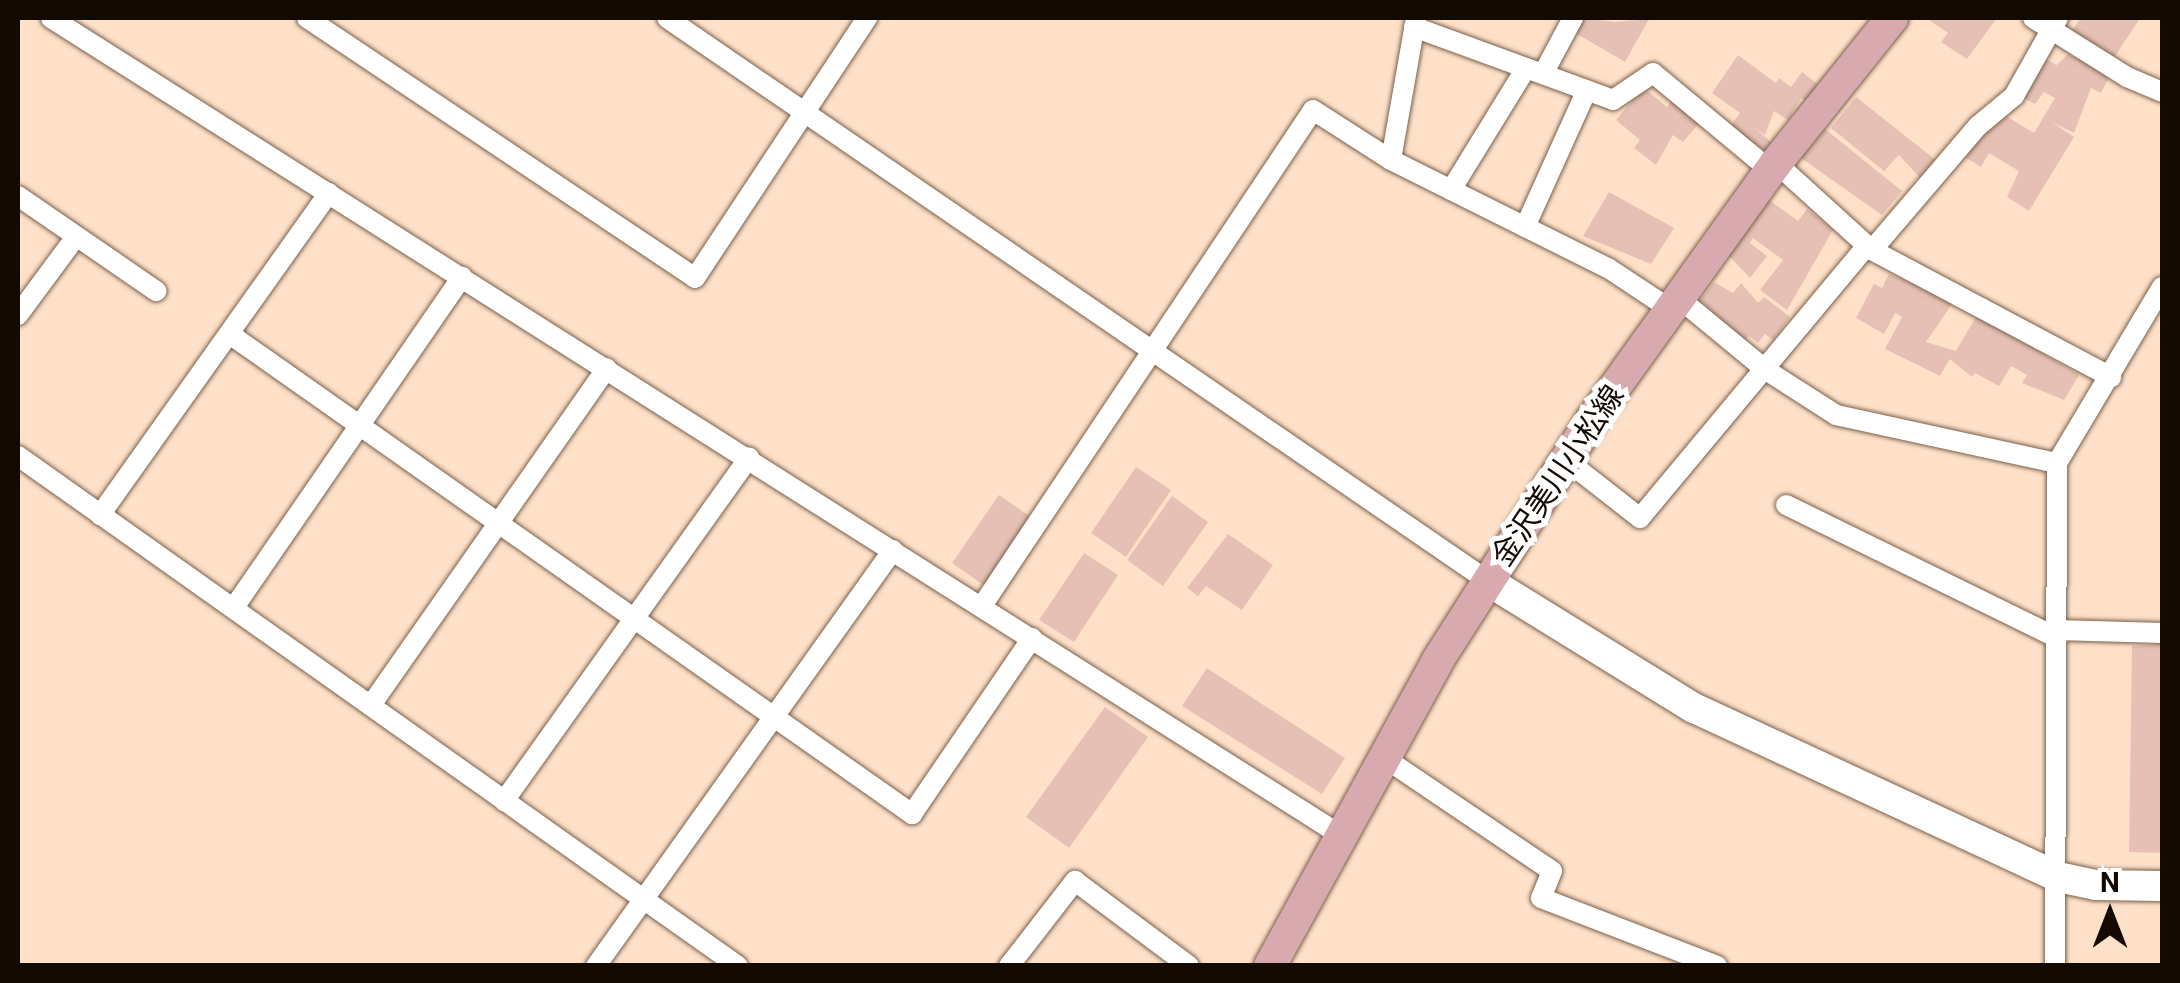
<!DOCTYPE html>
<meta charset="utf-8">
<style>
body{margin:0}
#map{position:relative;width:2180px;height:983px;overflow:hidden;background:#ffe1c9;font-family:Roboto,"Noto Sans JP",sans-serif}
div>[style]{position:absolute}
.building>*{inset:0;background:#e6c0b5}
.roads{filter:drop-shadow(0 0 2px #79604b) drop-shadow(0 0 2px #79604b)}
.street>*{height:20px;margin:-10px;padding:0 10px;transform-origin:10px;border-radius:10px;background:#fff}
.secondary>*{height:30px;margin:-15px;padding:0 15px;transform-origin:15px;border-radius:15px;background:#fff}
.primary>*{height:32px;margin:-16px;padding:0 16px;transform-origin:16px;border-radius:16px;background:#d8aaaf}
span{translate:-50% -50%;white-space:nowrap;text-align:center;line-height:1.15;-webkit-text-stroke:10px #fff;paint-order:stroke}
.street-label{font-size:30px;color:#130a03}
.frame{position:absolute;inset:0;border:20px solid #130a03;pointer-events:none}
.north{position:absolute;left:2060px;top:863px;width:100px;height:100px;-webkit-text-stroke:8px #fff;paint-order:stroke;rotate:0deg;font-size:28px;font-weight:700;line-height:40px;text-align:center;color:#130a03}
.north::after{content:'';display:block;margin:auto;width:35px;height:45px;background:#130a03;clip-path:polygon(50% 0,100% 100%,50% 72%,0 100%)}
</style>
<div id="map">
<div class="building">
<i style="clip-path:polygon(1580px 18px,1615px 22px,1649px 19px,1625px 62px,1572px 31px)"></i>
<i style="clip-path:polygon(1926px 18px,1997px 18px,1967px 59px,1941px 42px,1948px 33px)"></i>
<i style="clip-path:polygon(2081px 18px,2140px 18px,2114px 58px,2071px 32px)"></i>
<i style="clip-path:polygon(2068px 54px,2110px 75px,2101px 93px,2091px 88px,2074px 133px,2052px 122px,2074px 137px,2029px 211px,2007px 197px,2019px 171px,1989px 153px,1981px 167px,1965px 157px,2001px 113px,2034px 133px,2055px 98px,2044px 92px,2035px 104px,2021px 97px,2045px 59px,2057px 65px)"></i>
<i style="clip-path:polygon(1738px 55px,1776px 83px,1779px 78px,1791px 87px,1802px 72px,1823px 88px,1811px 105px,1801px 98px,1788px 120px,1774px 111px,1765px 135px,1755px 128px,1773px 144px,1767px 152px,1730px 126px,1740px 113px,1712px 93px)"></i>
<i style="clip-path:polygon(1643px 87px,1667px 107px,1675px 97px,1702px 120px,1683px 142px,1673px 135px,1656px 165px,1634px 148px,1640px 140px,1616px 120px)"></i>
<i style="clip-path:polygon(1856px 97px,1937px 161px,1921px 179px,1899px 155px,1884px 171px,1831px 128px)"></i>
<i style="clip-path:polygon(1825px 129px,1902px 191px,1882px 215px,1801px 158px)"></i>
<i style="clip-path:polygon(1609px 192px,1674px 228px,1651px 264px,1583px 236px)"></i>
<i style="clip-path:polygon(1769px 200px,1798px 221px,1807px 209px,1833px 230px,1787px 310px,1760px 290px,1783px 260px,1753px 238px,1750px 243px,1767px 256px,1750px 278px,1728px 255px)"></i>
<i style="clip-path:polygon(1889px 274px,1954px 301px,1926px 342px,1956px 351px,1977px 315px,2079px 375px,2064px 400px,2022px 383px,2027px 375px,2011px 366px,1999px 386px,1975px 373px,1972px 377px,1950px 359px,1940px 376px,1885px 349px,1902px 317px,1895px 313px,1884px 334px,1856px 318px,1874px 284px,1882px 288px)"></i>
<i style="clip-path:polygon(1714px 282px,1733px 293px,1741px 283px,1758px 303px,1764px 297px,1790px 317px,1773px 340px,1765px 334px,1758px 343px,1749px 336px,1739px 348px,1705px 320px,1712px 311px,1700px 301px)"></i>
<i style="clip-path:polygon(1136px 467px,1171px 490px,1126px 557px,1091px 533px)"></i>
<i style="clip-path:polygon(999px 495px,1031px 517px,985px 586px,952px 563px)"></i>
<i style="clip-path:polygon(1172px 496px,1208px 522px,1163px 586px,1127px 560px)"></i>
<i style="clip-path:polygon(1228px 534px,1273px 565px,1242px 610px,1206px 586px,1198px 596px,1187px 588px)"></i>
<i style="clip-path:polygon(1084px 553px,1118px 575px,1074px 642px,1039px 620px)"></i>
<i style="clip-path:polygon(2162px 644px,2162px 853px,2129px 852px,2132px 646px)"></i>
<i style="clip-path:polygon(1207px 668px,1345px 758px,1322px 794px,1182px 706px)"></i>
<i style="clip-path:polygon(1105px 707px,1148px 737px,1069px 848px,1026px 817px)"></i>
</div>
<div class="roads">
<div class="street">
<i style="left:51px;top:18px;width:1532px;rotate:32.36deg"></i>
<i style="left:307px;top:18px;width:467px;rotate:33.8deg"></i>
<i style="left:695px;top:278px;width:312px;rotate:-56.5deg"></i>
<i style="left:667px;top:18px;width:995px;rotate:34.44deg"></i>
<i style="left:1416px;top:18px;width:144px;rotate:100deg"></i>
<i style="left:1391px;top:160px;width:242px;rotate:26.5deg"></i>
<i style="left:1608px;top:268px;width:78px;rotate:33.5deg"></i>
<i style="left:2033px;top:18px;width:111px;rotate:32.1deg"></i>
<i style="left:2127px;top:77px;width:38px;rotate:23deg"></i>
<i style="left:1414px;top:27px;width:212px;rotate:20.1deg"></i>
<i style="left:1613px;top:100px;width:48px;rotate:-34deg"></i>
<i style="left:1653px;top:73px;width:153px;rotate:39.7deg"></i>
<i style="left:1543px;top:74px;width:64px;rotate:-61.8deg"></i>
<i style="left:1776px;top:163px;width:130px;rotate:42.2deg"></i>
<i style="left:1872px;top:250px;width:271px;rotate:28deg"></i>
<i style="left:1451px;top:190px;width:143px;rotate:-58.4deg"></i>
<i style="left:18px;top:196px;width:168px;rotate:34.5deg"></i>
<i style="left:1525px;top:227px;width:150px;rotate:-65.7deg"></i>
<i style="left:1872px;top:250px;width:163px;rotate:-49.5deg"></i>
<i style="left:1978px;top:126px;width:47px;rotate:-39.8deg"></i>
<i style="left:2014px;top:96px;width:90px;rotate:-60.6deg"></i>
<i style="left:1681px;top:300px;width:110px;rotate:39.5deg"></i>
<i style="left:1766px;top:370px;width:83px;rotate:32.7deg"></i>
<i style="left:1836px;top:415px;width:226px;rotate:12.3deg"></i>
<i style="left:18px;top:315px;width:96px;rotate:-53.5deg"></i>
<i style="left:231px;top:335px;width:833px;rotate:35.12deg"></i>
<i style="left:912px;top:814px;width:213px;rotate:-55.7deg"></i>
<i style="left:18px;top:456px;width:882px;rotate:35.31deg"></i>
<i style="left:1566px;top:460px;width:94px;rotate:38.1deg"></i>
<i style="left:1640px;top:518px;width:354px;rotate:-50.2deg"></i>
<i style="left:1786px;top:505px;width:302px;rotate:26.1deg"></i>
<i style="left:100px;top:515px;width:395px;rotate:-54.6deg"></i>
<i style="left:235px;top:606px;width:400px;rotate:-55.4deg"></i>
<i style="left:982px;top:606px;width:596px;rotate:-56.28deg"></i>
<i style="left:1313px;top:110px;width:93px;rotate:32.7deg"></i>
<i style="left:2057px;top:630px;width:105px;rotate:1.6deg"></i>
<i style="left:371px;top:705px;width:411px;rotate:-55deg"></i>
<i style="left:1386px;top:759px;width:200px;rotate:34deg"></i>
<i style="left:1552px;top:871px;width:29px;rotate:112deg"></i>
<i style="left:1541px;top:898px;width:189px;rotate:21.1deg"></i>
<i style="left:504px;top:801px;width:422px;rotate:-54.5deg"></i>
<i style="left:596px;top:966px;width:511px;rotate:-54.48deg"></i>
<i style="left:1009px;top:966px;width:108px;rotate:-52.2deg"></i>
<i style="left:1075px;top:881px;width:142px;rotate:36.7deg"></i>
<i style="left:2055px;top:966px;width:503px;rotate:-89.77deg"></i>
<i style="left:2057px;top:463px;width:205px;rotate:-59.2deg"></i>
</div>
<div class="secondary">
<i style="left:1488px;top:581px;width:242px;rotate:31.7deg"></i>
<i style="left:1694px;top:708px;width:401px;rotate:24.9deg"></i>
<i style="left:2058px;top:877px;width:38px;rotate:12deg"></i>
<i style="left:2095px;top:885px;width:67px;rotate:0.9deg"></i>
</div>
<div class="primary">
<i style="left:1270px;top:966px;width:349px;rotate:-61.2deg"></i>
<i style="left:1438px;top:660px;width:286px;rotate:-57.4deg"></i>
<i style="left:1592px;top:419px;width:315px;rotate:-54.3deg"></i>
<i style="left:1776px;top:163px;width:186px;rotate:-51.3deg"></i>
</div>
</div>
<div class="street-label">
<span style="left:1558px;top:476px;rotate:-56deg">金沢美川小松線</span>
</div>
<div class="frame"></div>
<div class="north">N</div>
</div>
